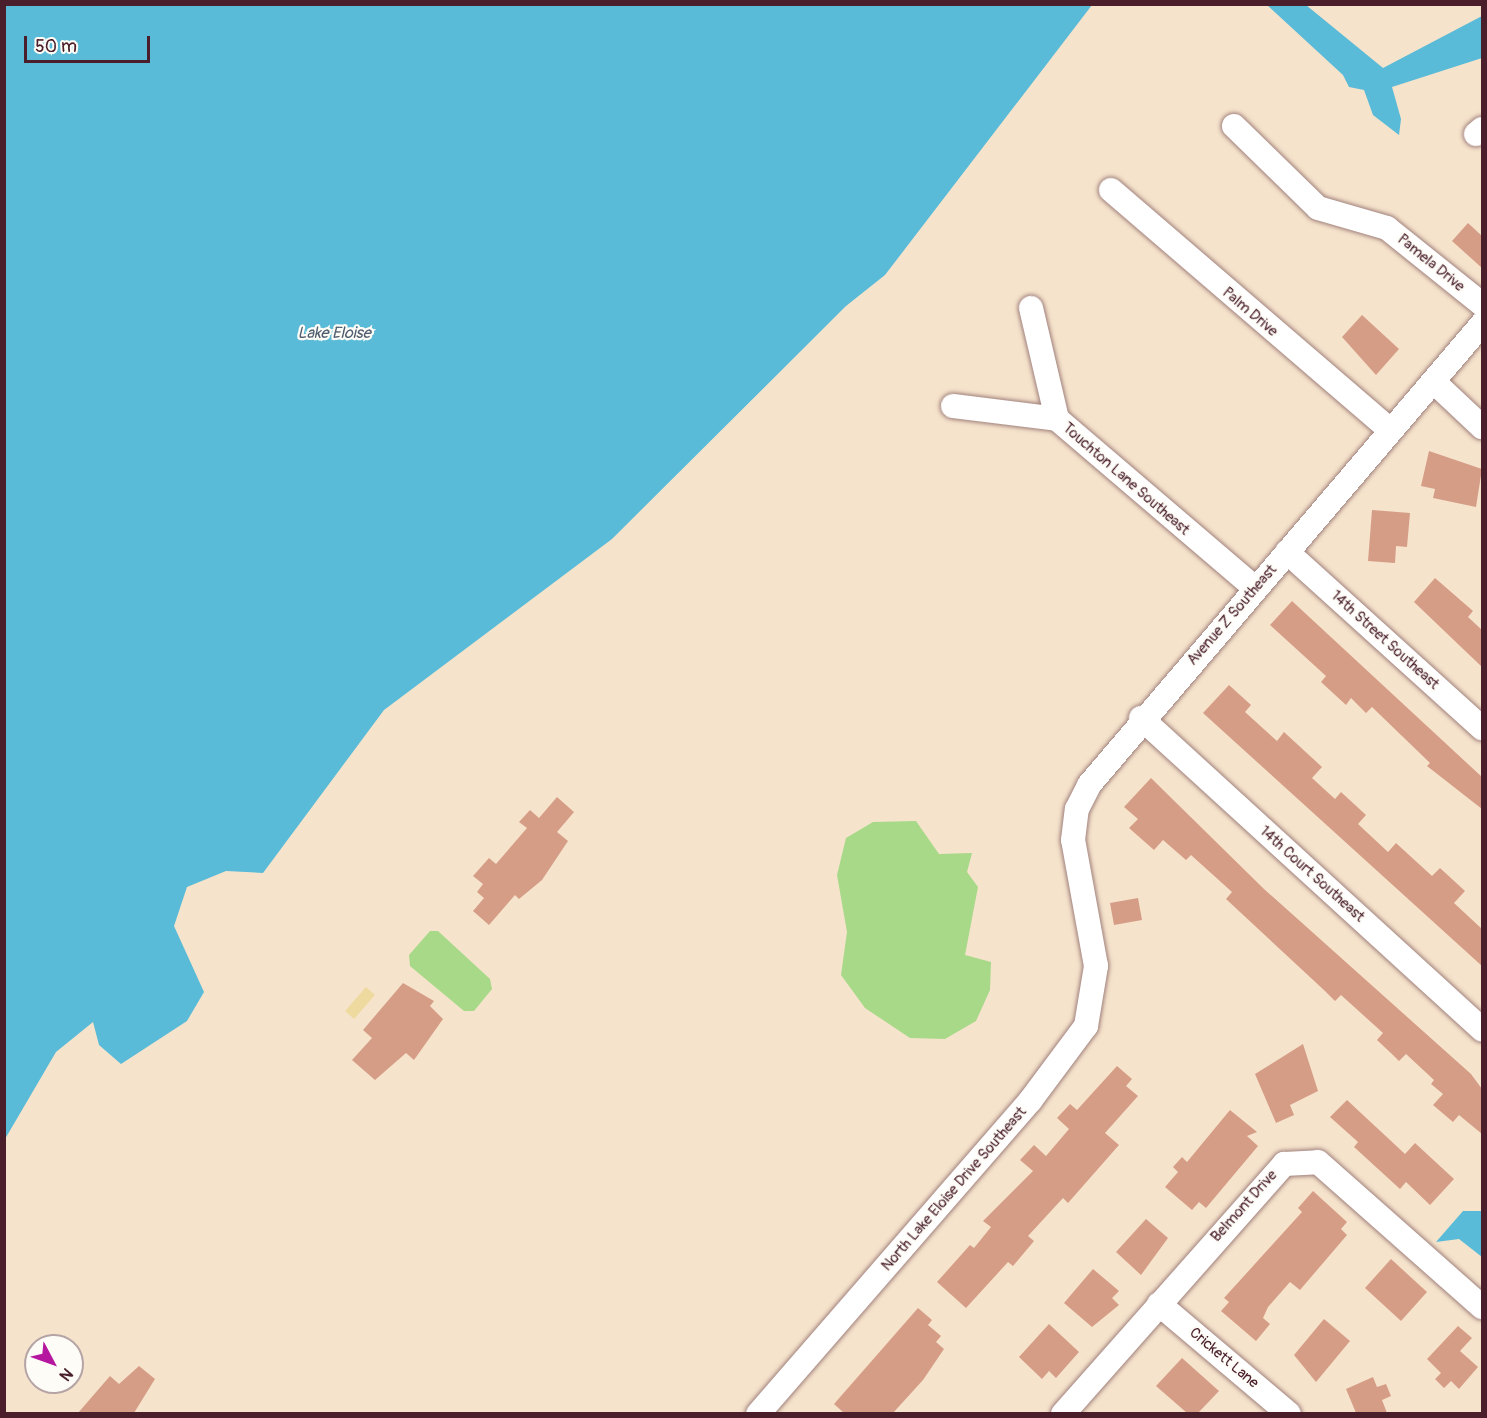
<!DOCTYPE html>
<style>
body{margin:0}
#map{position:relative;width:1487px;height:1418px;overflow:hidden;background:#f6e3cc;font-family:Pangolin,sans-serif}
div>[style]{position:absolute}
.green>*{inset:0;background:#a7d988}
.sand>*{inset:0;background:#eeda9e}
.water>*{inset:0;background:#59bbd7}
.building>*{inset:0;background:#d69d86}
.roads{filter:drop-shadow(0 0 2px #a0817c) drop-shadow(0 0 2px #a0817c)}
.minor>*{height:24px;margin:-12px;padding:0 12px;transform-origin:12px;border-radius:12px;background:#fff}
span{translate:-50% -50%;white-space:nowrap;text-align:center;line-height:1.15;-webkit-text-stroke:4.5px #fdfcf7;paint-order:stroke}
.street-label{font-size:15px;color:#4a1f2b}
.water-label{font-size:16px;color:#505d70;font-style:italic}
.frame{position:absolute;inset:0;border:6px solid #4a1f2b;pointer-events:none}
.north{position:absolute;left:24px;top:1334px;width:60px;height:60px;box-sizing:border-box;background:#fdfcf7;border:2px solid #b5a4a5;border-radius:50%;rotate:131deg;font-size:16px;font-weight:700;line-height:24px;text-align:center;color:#4a1f2b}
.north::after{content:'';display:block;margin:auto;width:21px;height:27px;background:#b5179e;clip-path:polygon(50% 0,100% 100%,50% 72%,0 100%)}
.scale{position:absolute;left:24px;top:36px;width:126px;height:27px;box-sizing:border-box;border:3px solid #4a1f2b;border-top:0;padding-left:8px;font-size:18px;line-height:21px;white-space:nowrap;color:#4a1f2b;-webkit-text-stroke:4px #fdfcf7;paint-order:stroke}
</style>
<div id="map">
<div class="green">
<i style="clip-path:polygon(916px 821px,939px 854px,972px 853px,967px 872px,978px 887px,965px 955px,991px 962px,990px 990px,976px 1021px,945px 1039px,910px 1038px,865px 1008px,841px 975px,847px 932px,837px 875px,846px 838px,873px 822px)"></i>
<i style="clip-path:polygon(430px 931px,438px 931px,490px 979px,492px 989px,474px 1011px,464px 1011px,410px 966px,409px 955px)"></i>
</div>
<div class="sand">
<i style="clip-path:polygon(366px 987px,375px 995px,354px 1019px,345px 1011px)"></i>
</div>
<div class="water">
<i style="clip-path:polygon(5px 4px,1092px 5px,885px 275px,846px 306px,612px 539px,384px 710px,263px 873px,226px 871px,187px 887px,174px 926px,204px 992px,187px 1021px,121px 1064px,99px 1045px,93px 1022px,56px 1052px,5px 1139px)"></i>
<i style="clip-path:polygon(1267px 5px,1306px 5px,1383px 68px,1482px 16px,1482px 58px,1392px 87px,1401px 119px,1399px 135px,1373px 115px,1364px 90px,1349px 87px,1343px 75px)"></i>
<i style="clip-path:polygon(1463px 1211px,1482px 1211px,1482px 1257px,1459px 1239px,1436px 1242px)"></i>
</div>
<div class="building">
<i style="clip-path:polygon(1468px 223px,1482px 236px,1482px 268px,1452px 241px)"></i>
<i style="clip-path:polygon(1362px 315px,1399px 349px,1376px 375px,1342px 337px)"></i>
<i style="clip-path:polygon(1429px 451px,1482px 469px,1476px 507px,1433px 498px,1435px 489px,1421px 486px)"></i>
<i style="clip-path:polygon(1372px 510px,1410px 513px,1407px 547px,1396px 546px,1395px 563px,1368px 561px)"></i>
<i style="clip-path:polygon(1435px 578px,1473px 611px,1468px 617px,1482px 630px,1482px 667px,1414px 602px)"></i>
<i style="clip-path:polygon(1292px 601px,1482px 777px,1482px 809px,1427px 766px,1430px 763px,1372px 707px,1366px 713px,1351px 698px,1346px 705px,1321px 682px,1326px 676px,1270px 625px)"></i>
<i style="clip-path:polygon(1229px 685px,1251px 705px,1245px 712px,1277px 741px,1284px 732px,1322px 767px,1312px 778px,1335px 799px,1341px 792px,1366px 815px,1358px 824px,1388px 852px,1396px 843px,1432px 876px,1440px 868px,1465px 891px,1454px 903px,1482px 929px,1482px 966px,1203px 713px)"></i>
<i style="clip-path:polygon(1151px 778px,1264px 889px,1471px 1074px,1482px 1089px,1482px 1134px,1459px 1115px,1453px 1122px,1433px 1105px,1443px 1094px,1431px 1084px,1434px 1080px,1406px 1054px,1399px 1061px,1393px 1055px,1377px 1040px,1383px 1033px,1341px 995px,1335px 1001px,1325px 991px,1226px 899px,1232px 892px,1191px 855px,1186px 860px,1163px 840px,1154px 850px,1129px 828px,1138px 819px,1124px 807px)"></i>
<i style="clip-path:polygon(557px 797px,574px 812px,557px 832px,568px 841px,542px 880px,519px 899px,515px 895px,489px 925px,473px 911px,484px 898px,477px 892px,483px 884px,473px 876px,489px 858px,496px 864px,527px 828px,519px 822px,530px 810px,539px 818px)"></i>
<i style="clip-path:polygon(1138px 898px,1142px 920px,1114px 925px,1110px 903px)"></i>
<i style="clip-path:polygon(403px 983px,434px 1001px,430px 1006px,443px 1019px,414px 1060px,406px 1053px,375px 1080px,352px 1060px,372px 1038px,363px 1030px)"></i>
<i style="clip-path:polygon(1303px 1044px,1318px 1091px,1290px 1105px,1294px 1115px,1276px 1123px,1255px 1074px)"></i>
<i style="clip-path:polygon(1117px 1066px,1132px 1079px,1126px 1086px,1138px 1096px,1105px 1133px,1119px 1145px,1068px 1203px,1063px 1198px,1028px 1236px,1034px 1241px,1013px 1266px,1008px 1262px,966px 1308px,937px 1282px,970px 1245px,974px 1248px,991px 1227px,983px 1221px,1033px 1171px,1020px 1160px,1034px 1145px,1046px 1156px,1069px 1129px,1057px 1118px,1070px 1104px,1077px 1110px)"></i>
<i style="clip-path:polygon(1347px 1100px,1405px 1154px,1415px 1143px,1454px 1179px,1430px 1205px,1406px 1182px,1400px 1189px,1354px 1147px,1358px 1142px,1330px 1117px)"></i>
<i style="clip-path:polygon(1230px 1110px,1257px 1132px,1247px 1136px,1258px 1146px,1206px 1208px,1199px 1202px,1192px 1210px,1165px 1187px,1178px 1172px,1173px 1167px,1182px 1157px,1187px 1162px)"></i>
<i style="clip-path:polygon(1313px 1191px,1347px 1222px,1341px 1229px,1347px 1235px,1300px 1290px,1290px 1282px,1268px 1307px,1263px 1318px,1270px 1324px,1256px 1341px,1221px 1311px,1229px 1302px,1224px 1298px,1302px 1212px,1298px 1208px)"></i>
<i style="clip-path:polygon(1146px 1219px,1168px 1238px,1141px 1275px,1116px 1252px)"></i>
<i style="clip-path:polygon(1391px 1259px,1427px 1292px,1401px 1321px,1365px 1288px)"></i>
<i style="clip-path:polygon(1093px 1269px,1119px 1291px,1112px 1298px,1119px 1305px,1092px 1327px,1064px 1303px)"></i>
<i style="clip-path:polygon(918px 1308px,932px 1320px,928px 1325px,941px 1336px,936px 1342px,944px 1349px,923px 1380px,893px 1413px,844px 1413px,834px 1404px)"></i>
<i style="clip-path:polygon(1324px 1319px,1350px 1341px,1316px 1382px,1294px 1355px)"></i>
<i style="clip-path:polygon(1049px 1324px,1079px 1352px,1056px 1378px,1049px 1371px,1042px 1379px,1019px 1357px)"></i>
<i style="clip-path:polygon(1458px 1326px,1472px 1338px,1460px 1351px,1478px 1367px,1459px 1389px,1451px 1381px,1444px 1388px,1435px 1379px,1441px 1373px,1427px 1359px)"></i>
<i style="clip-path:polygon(1182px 1358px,1219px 1391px,1198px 1413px,1187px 1413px,1156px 1386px)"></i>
<i style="clip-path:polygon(139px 1366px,155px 1379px,134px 1413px,78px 1413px,110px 1376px,119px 1384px)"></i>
<i style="clip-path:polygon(1373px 1377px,1377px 1387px,1386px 1384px,1391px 1396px,1382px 1400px,1387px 1413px,1356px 1413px,1346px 1389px)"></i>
</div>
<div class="roads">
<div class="minor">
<i style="left:1234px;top:126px;width:117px;rotate:44.3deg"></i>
<i style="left:1318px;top:208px;width:72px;rotate:16.2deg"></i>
<i style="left:1387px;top:228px;width:122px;rotate:38.7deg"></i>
<i style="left:1476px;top:134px;width:8px;rotate:-40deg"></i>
<i style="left:1111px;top:190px;width:369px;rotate:40.7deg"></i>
<i style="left:1031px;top:308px;width:114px;rotate:76.8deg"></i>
<i style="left:1057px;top:419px;width:260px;rotate:40.5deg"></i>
<i style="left:1434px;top:382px;width:66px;rotate:43.2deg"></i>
<i style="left:953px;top:406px;width:105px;rotate:7.1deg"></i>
<i style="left:1287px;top:552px;width:263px;rotate:42.1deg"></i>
<i style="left:1141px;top:718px;width:462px;rotate:42.4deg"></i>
<i style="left:1159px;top:1304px;width:170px;rotate:40.2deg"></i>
<i style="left:758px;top:1414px;width:415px;rotate:-49deg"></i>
<i style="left:1030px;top:1101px;width:94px;rotate:-53.3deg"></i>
<i style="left:1086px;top:1026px;width:61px;rotate:-80.5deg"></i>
<i style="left:1096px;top:966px;width:128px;rotate:-100.3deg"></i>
<i style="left:1073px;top:840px;width:31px;rotate:-83deg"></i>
<i style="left:1077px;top:809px;width:27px;rotate:-63deg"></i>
<i style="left:1089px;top:785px;width:606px;rotate:-49.55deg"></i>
<i style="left:1063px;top:1414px;width:334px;rotate:-48.5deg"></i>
<i style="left:1284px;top:1164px;width:34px;rotate:-3deg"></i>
<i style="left:1318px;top:1162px;width:219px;rotate:41.5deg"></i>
</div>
</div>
<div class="street-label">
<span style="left:1431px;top:263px;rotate:39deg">Pamela Drive</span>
<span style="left:1250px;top:312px;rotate:40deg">Palm Drive</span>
<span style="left:1126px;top:479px;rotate:41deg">Touchton Lane Southeast</span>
<span style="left:1232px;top:615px;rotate:-49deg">Avenue Z Southeast</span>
<span style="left:1385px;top:640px;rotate:42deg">14th Street Southeast</span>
<span style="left:1312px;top:874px;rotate:42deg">14th Court Southeast</span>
<span style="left:954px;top:1189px;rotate:-49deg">North Lake Eloise Drive Southeast</span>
<span style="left:1244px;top:1206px;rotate:-48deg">Belmont Drive</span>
<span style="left:1224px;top:1358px;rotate:40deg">Crickett Lane</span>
</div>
<div class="water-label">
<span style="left:334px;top:333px">Lake Eloise</span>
</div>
<div class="frame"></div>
<div class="north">N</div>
<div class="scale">50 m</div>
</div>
